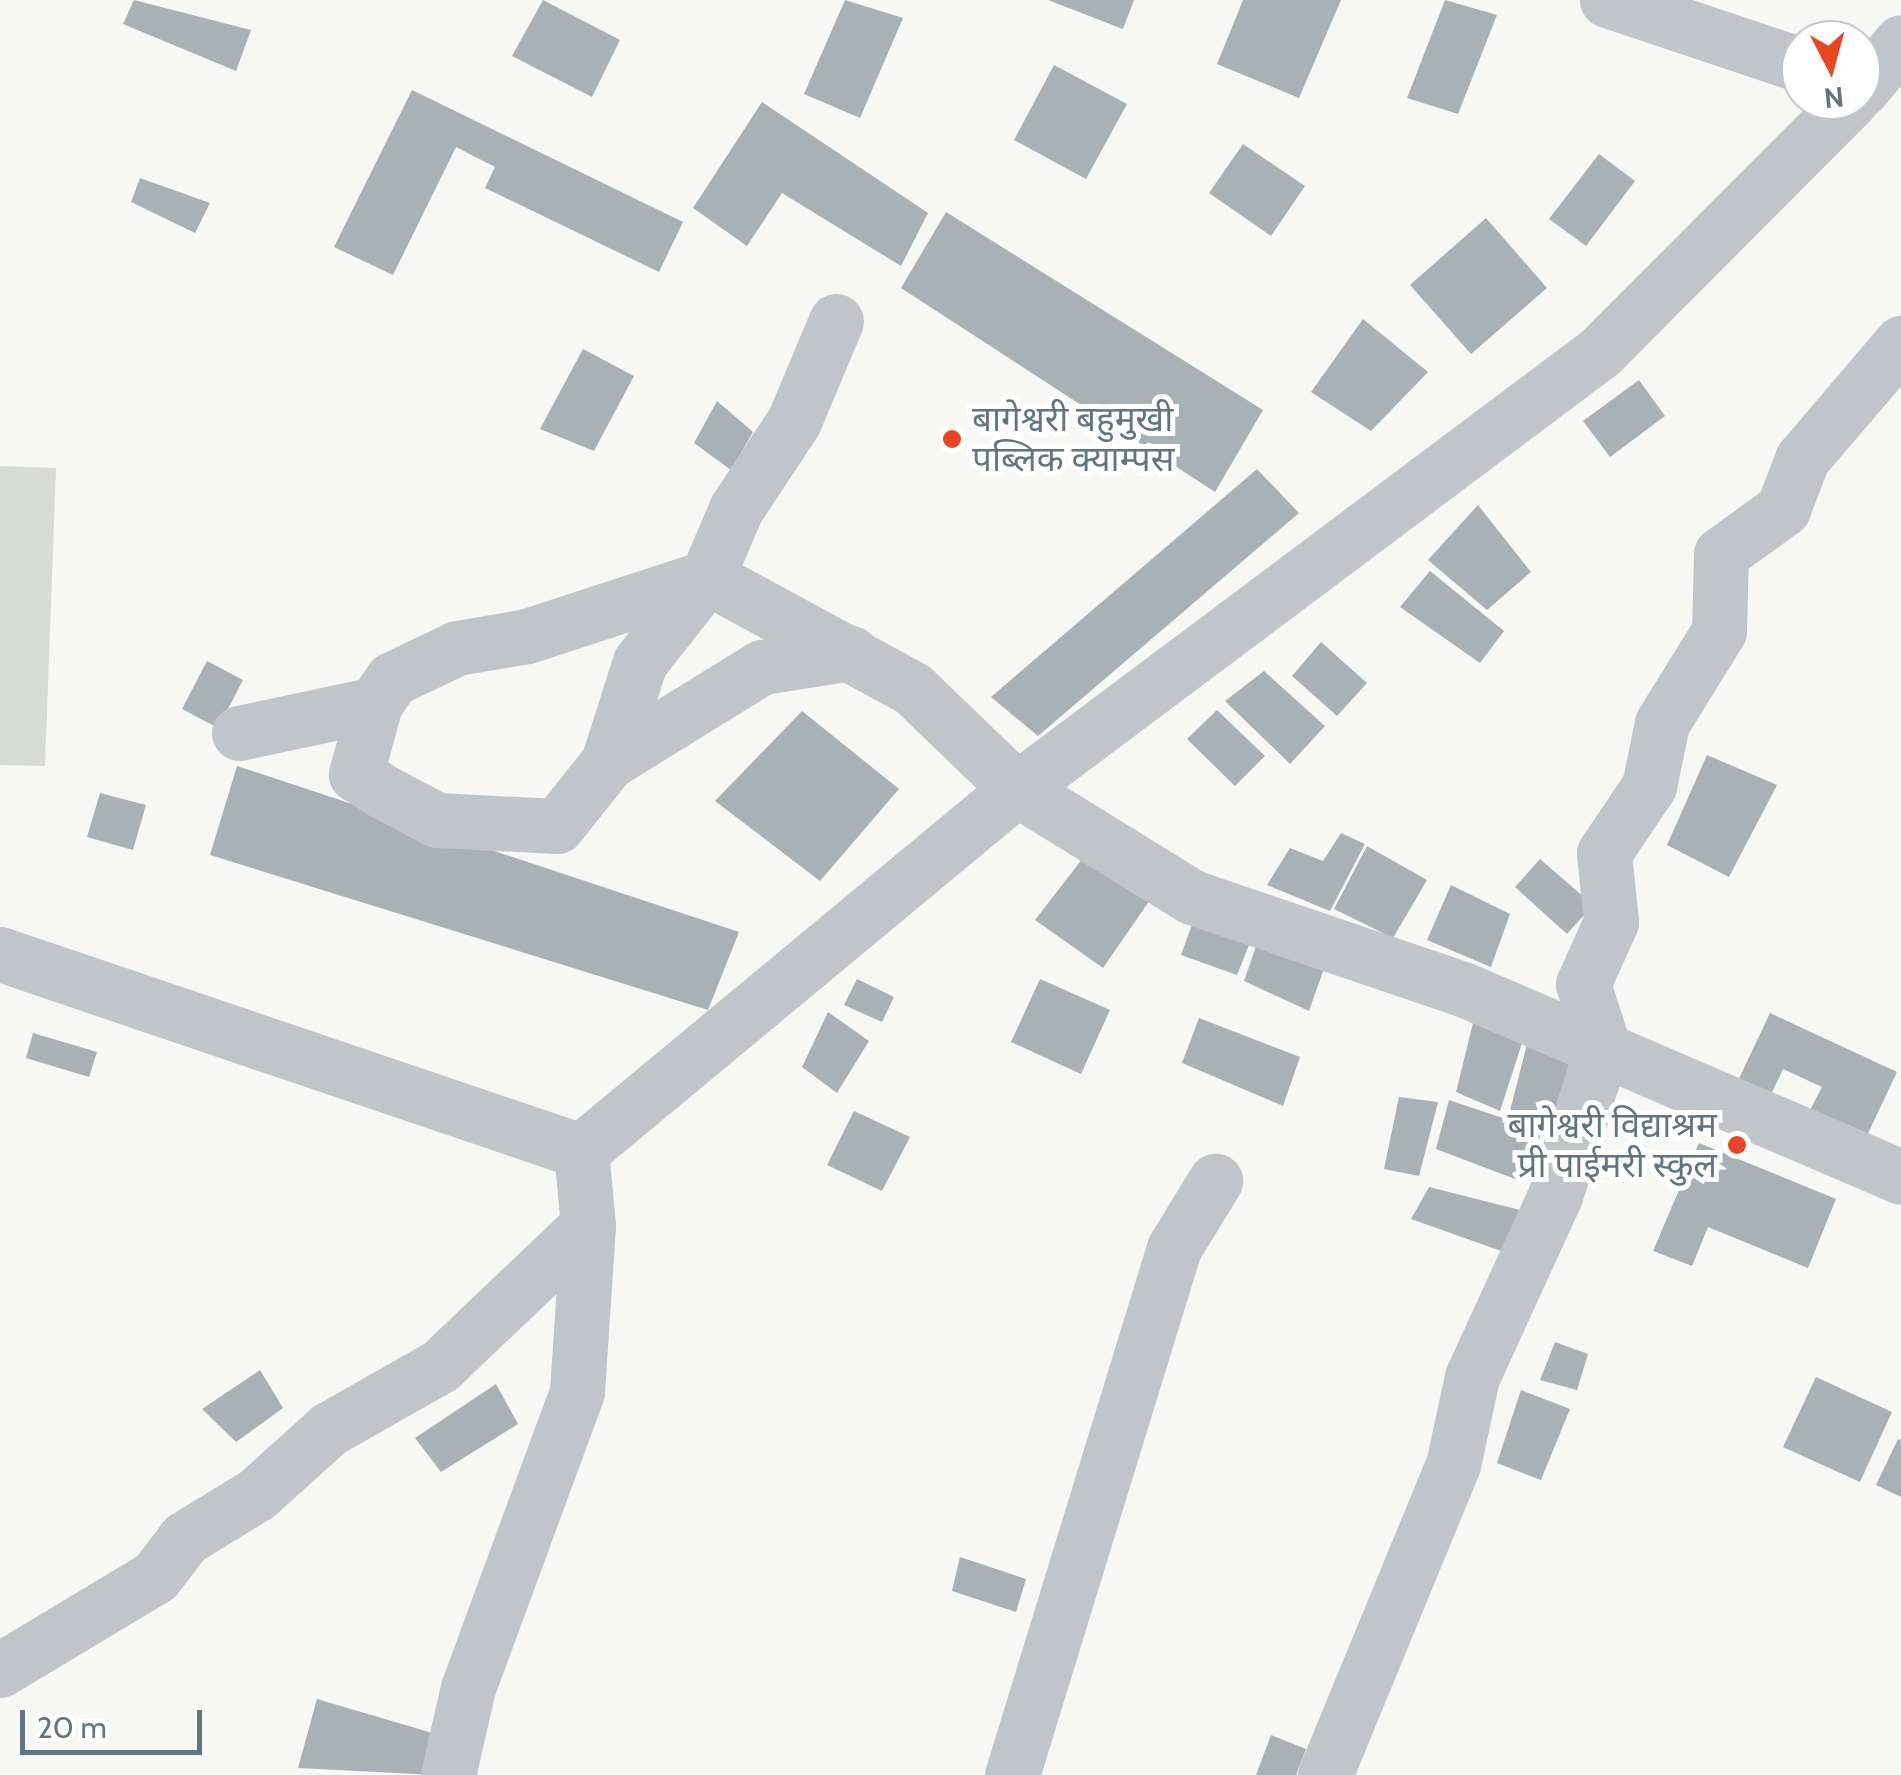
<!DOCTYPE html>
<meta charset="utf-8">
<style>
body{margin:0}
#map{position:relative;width:1901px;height:1775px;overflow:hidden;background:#f7f7f4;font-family:Cabin,"Noto Sans Devanagari",sans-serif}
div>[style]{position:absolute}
.green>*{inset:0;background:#d7dcd3}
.building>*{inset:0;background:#a7b1b6}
.minor>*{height:55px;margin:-27.5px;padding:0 27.5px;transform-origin:27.5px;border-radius:27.5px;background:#c0c5c9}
.dots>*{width:28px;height:28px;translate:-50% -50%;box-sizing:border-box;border:5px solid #fff;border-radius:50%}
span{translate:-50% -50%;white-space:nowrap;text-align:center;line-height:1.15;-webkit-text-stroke:10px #fff;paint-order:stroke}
.poi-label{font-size:35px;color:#617580}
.left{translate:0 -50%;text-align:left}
.right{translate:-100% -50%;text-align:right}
.north{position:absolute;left:1781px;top:20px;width:100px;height:100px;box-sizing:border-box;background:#fff;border:2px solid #c0c8cc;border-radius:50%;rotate:174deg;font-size:28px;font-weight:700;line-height:40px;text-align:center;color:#617580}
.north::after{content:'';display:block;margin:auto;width:35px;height:45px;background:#e84523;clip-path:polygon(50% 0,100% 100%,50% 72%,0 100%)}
.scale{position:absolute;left:20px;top:1710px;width:182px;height:45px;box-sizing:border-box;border:5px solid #617580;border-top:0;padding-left:12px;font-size:30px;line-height:35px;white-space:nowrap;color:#617580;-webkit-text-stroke:8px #fff;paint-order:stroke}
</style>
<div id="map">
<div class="green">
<i style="clip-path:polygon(0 466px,56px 468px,45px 766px,0 765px)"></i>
</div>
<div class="building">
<i style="clip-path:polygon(134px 0,251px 30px,236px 71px,123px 24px)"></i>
<i style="clip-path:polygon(543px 0,620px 40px,592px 97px,512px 56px)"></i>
<i style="clip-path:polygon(845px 0,903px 18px,860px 118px,804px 94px)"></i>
<i style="clip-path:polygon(1048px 0,1134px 0,1123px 29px)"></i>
<i style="clip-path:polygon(1243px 0,1341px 0,1299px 98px,1217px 64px)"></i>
<i style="clip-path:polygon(1445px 0,1497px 15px,1458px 114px,1407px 98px)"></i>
<i style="clip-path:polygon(1054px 65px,1127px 104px,1086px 179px,1014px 140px)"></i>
<i style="clip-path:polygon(412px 90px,683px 222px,659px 272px,485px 188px,495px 167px,456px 147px,393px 275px,334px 247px)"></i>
<i style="clip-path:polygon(762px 102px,928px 213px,901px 266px,782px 193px,747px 246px,693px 208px)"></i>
<i style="clip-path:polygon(1243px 144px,1305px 186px,1271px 236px,1209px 193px)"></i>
<i style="clip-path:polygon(1599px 154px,1635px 181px,1586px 246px,1549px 219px)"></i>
<i style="clip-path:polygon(140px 178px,210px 203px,195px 233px,131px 202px)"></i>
<i style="clip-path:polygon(946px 212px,1263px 410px,1215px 492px,901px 288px)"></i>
<i style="clip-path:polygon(1486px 218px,1547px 288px,1471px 354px,1410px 285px)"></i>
<i style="clip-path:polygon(1363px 319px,1428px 372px,1371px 431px,1311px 392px)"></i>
<i style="clip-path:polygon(583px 349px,634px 376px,594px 451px,540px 429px)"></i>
<i style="clip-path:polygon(1639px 380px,1665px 416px,1610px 457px,1583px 421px)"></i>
<i style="clip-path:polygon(717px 401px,753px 432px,731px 470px,694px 443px)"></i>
<i style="clip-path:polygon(1257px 469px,1299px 513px,1038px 736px,991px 697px)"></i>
<i style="clip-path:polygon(1478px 505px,1531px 572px,1487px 610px,1428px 560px)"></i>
<i style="clip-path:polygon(1430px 571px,1504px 631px,1480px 663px,1400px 607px)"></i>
<i style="clip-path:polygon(1321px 642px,1367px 683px,1337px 716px,1292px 676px)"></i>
<i style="clip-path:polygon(207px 661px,243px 680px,218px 728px,182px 709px)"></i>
<i style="clip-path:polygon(1264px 671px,1325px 726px,1290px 764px,1225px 701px)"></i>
<i style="clip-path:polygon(1217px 710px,1265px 756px,1235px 786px,1187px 739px)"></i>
<i style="clip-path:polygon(802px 711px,899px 789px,820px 881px,715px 801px)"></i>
<i style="clip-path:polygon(1707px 755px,1777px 785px,1729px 877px,1667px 845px)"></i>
<i style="clip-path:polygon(237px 766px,739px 932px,708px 1010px,210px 855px)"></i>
<i style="clip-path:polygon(100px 793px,146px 805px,133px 850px,87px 837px)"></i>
<i style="clip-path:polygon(1341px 833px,1365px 844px,1330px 911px,1267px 885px,1290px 848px,1323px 861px)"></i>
<i style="clip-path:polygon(1367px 846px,1427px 880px,1393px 938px,1334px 909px)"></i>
<i style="clip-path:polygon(1086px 854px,1152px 897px,1103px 968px,1035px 920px)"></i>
<i style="clip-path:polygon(1540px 859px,1593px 905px,1567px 934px,1515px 887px)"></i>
<i style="clip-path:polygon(1451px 885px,1510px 914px,1491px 967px,1427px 940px)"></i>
<i style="clip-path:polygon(1195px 916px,1253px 935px,1237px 975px,1181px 955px)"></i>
<i style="clip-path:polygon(1259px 938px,1327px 960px,1309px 1011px,1244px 981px)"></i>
<i style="clip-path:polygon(857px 979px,894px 997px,882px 1022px,844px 1005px)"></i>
<i style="clip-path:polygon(1040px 979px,1110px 1010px,1081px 1074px,1011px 1042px)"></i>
<i style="clip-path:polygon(828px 1012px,869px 1041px,837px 1093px,802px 1067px)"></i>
<i style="clip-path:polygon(1770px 1013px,1897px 1072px,1863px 1144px,1806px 1118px,1822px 1087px,1783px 1069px,1767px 1103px,1734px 1089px)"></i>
<i style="clip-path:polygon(1199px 1018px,1300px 1057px,1283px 1106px,1182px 1063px)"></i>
<i style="clip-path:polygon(1474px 1019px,1522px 1043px,1500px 1111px,1456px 1092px)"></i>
<i style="clip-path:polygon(33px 1033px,97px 1052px,89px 1077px,26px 1058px)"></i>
<i style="clip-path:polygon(1527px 1044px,1584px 1057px,1560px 1128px,1510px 1111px)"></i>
<i style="clip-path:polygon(1399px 1097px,1438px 1102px,1419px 1176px,1384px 1169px)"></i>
<i style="clip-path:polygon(1449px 1100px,1542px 1131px,1523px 1182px,1436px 1149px)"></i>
<i style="clip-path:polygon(854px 1111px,910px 1137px,882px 1191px,827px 1165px)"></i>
<i style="clip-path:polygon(1699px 1143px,1836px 1199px,1808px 1268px,1708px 1227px,1692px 1266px,1653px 1251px)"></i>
<i style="clip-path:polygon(1429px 1187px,1520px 1210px,1504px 1252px,1411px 1219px)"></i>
<i style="clip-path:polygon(1555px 1342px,1588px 1354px,1577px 1390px,1540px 1380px)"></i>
<i style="clip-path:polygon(260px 1370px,283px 1408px,236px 1442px,202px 1409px)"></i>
<i style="clip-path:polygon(1816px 1377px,1892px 1412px,1860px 1482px,1783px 1447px)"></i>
<i style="clip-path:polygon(496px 1384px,518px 1424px,441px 1472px,415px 1438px)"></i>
<i style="clip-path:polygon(1521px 1390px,1570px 1409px,1541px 1480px,1497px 1463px)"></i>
<i style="clip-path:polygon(1898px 1439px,1901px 1440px,1901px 1497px,1876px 1485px)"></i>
<i style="clip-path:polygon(960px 1557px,1026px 1579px,1016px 1612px,952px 1591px)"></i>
<i style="clip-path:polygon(317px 1699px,446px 1737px,435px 1775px,298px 1768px)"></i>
<i style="clip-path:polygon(1271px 1735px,1306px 1749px,1296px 1775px,1256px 1775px)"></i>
</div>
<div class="minor">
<i style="left:1607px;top:0;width:205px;rotate:18.5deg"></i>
<i style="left:1861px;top:90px;width:62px;rotate:-50.2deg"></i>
<i style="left:836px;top:321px;width:108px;rotate:112.8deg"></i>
<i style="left:794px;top:421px;width:105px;rotate:123.4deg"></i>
<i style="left:736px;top:509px;width:74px;rotate:113.1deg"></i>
<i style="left:707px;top:577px;width:234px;rotate:28.5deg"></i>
<i style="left:913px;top:689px;width:144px;rotate:43.9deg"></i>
<i style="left:1017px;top:789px;width:206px;rotate:31.7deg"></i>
<i style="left:1192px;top:897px;width:288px;rotate:18.8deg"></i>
<i style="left:1465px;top:990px;width:474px;rotate:23.2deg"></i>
<i style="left:375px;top:704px;width:73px;rotate:105.2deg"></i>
<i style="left:356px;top:774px;width:33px;rotate:33deg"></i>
<i style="left:384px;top:792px;width:60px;rotate:27.8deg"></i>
<i style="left:437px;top:820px;width:120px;rotate:2.9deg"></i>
<i style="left:557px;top:826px;width:82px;rotate:-51.4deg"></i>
<i style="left:608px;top:762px;width:105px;rotate:-72.3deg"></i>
<i style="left:640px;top:662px;width:108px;rotate:-51.8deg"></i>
<i style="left:239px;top:733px;width:139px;rotate:-12deg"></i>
<i style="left:375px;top:704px;width:30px;rotate:-56deg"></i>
<i style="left:392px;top:679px;width:72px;rotate:-25.5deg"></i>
<i style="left:457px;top:648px;width:71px;rotate:-9.7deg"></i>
<i style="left:527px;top:636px;width:189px;rotate:-18.1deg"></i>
<i style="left:608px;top:762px;width:181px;rotate:-31.7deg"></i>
<i style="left:762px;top:667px;width:90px;rotate:-8.9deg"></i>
<i style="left:0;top:954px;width:613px;rotate:18.73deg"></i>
<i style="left:0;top:1670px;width:181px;rotate:-31deg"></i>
<i style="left:155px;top:1577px;width:49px;rotate:-52.4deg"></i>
<i style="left:185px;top:1538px;width:84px;rotate:-31.4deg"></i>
<i style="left:257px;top:1494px;width:97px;rotate:-42.1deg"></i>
<i style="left:329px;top:1429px;width:128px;rotate:-29.6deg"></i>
<i style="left:440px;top:1366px;width:204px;rotate:-43.6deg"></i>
<i style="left:448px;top:1775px;width:89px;rotate:-77.1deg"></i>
<i style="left:468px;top:1688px;width:316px;rotate:-69.8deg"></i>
<i style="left:577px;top:1391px;width:166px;rotate:-86.2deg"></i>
<i style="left:588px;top:1225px;width:74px;rotate:-95.4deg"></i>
<i style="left:581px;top:1151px;width:567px;rotate:-39.7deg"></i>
<i style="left:1017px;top:789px;width:729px;rotate:-36.85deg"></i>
<i style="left:1600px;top:352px;width:356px;rotate:-45.1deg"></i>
<i style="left:1012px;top:1775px;width:551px;rotate:-72.91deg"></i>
<i style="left:1174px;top:1248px;width:79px;rotate:-58.5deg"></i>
<i style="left:1325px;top:1775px;width:335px;rotate:-67.6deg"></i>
<i style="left:1453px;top:1465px;width:90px;rotate:-77.8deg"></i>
<i style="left:1472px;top:1377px;width:199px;rotate:-65.4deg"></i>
<i style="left:1555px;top:1196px;width:157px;rotate:-72.3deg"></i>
<i style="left:1603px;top:1046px;width:65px;rotate:-107.9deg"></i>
<i style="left:1583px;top:984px;width:68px;rotate:-65.7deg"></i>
<i style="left:1611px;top:922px;width:69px;rotate:-95.8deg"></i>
<i style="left:1604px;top:853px;width:81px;rotate:-56.1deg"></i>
<i style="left:1649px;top:786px;width:64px;rotate:-78.3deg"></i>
<i style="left:1662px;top:723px;width:108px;rotate:-58.2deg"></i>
<i style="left:1719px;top:631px;width:77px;rotate:-88.5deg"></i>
<i style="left:1721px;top:554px;width:77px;rotate:-36deg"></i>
<i style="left:1783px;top:509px;width:53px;rotate:-69.2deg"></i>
<i style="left:1802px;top:459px;width:153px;rotate:-49.5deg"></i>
</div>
<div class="dots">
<i style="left:952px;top:439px;background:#e84523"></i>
<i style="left:1737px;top:1145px;background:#e84523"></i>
</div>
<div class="poi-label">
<span class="left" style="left:972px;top:439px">बागेश्वरी बहुमुखी<br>पब्लिक क्याम्पस</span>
<span class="right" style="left:1717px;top:1145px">बागेश्वरी विद्याश्रम<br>प्री पाईमरी स्कुल</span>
</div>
<div class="north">N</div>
<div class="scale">20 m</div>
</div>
